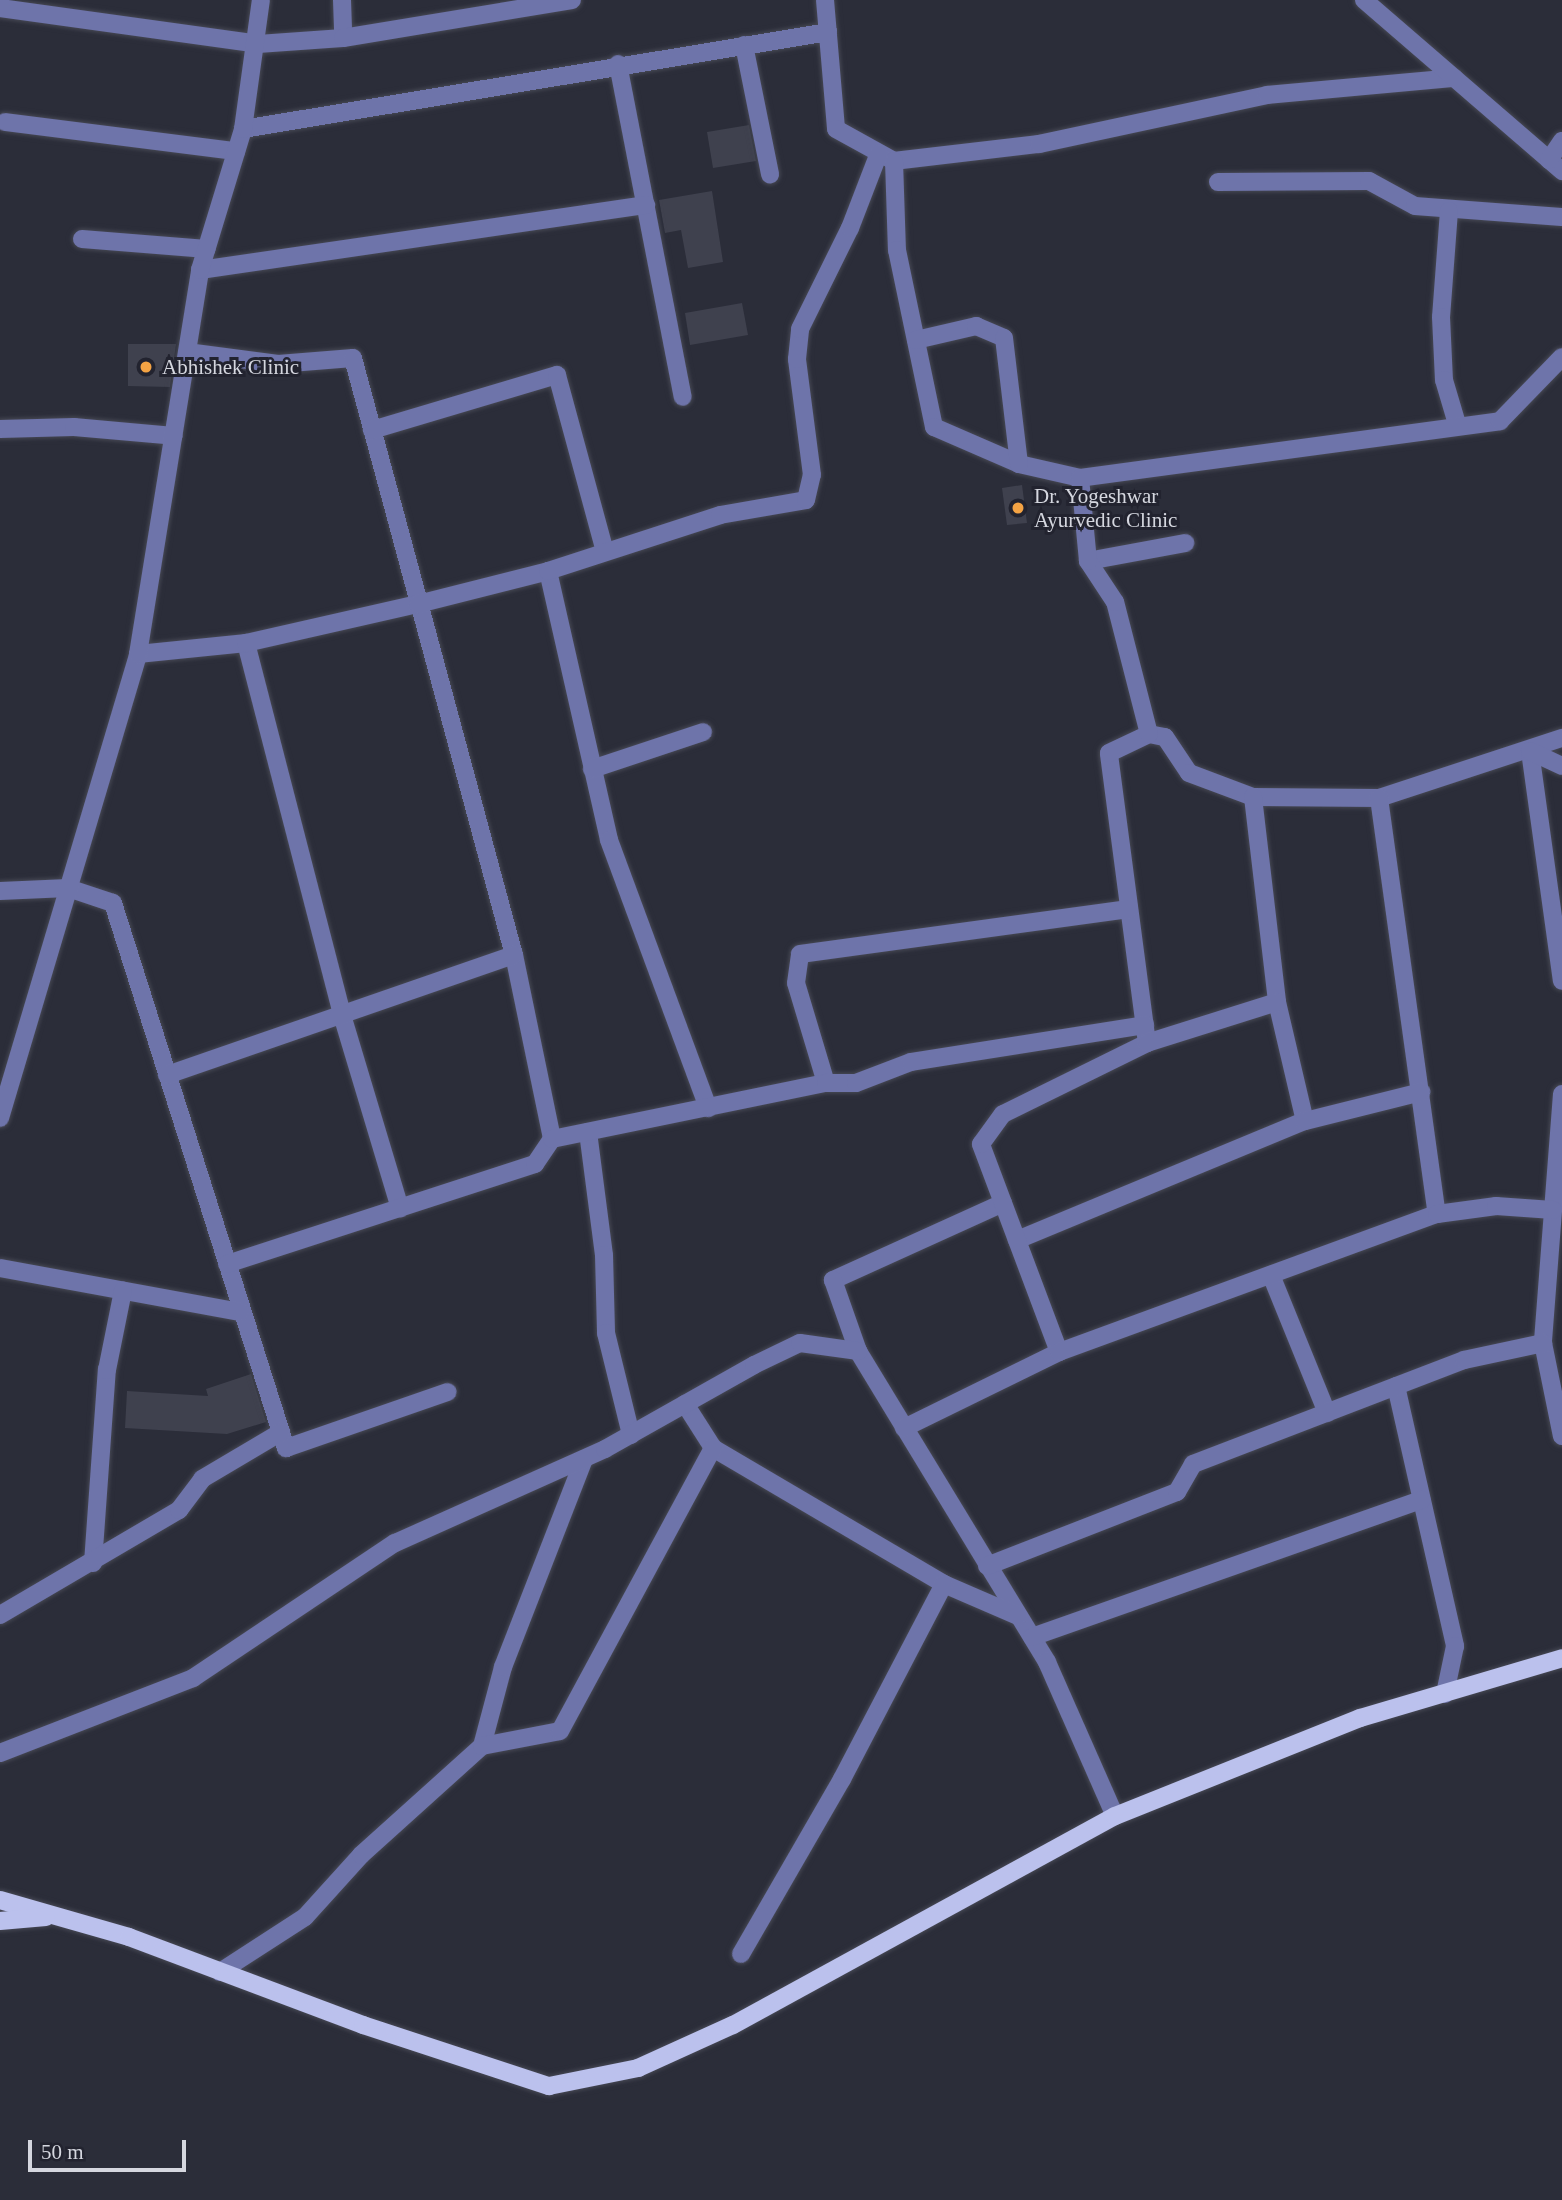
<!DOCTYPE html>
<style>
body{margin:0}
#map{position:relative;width:1562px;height:2200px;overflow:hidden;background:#2b2d39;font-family:Georgia,serif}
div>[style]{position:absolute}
.building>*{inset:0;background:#3f414e}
.roads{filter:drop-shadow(0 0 2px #464854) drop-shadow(0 0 2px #464854)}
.minor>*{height:18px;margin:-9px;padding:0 9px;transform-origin:9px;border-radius:9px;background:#6e74aa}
.major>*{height:18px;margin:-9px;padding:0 9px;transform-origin:9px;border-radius:9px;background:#bbc1ed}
.dots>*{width:19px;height:19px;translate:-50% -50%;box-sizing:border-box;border:4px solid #22232f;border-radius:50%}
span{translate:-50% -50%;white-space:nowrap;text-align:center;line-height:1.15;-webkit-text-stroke:6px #22232f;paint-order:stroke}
.poi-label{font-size:21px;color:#d5d7df}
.left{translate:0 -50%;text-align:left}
.scale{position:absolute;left:28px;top:2140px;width:158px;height:32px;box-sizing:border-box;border:4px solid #d5d7df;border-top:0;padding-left:9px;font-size:21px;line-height:24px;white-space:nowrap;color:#d5d7df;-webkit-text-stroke:5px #22232f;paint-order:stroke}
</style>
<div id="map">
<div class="building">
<i style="clip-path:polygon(749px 125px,756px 161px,713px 168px,707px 132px)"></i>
<i style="clip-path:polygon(712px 191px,723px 262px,688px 268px,681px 230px,665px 233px,659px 200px)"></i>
<i style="clip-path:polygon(742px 303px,748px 335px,690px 345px,685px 313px)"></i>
<i style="clip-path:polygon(128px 344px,176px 344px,170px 387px,128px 386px)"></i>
<i style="clip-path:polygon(1022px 485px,1027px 523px,1007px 525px,1002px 488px)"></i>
<i style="clip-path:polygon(251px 1374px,266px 1422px,227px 1434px,125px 1428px,127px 1391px,208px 1396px,206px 1389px)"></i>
</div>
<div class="roads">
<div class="minor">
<i style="left:342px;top:0;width:38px;rotate:88deg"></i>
<i style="left:825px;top:0;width:129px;rotate:85.1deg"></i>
<i style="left:836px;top:129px;width:66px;rotate:28.9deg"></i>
<i style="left:894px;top:161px;width:146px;rotate:-6.7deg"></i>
<i style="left:1039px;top:144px;width:233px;rotate:-12.1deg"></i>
<i style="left:1267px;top:95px;width:188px;rotate:-5.2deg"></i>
<i style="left:1364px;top:0;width:262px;rotate:40.8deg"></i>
<i style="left:0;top:8px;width:260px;rotate:7.9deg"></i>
<i style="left:258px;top:44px;width:85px;rotate:-4deg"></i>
<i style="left:343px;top:38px;width:232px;rotate:-9.4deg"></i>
<i style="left:744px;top:45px;width:132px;rotate:78.6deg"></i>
<i style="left:618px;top:64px;width:339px;rotate:79deg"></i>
<i style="left:5px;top:122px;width:233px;rotate:7.2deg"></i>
<i style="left:243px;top:129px;width:593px;rotate:-9.41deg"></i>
<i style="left:1549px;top:160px;width:23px;rotate:-56deg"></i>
<i style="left:894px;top:161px;width:89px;rotate:88.1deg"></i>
<i style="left:897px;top:250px;width:181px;rotate:78.2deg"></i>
<i style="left:934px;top:427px;width:93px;rotate:23.5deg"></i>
<i style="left:1019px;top:464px;width:63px;rotate:12.9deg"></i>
<i style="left:1218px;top:182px;width:151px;rotate:-0.4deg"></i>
<i style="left:1369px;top:181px;width:52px;rotate:28.5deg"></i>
<i style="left:1415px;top:206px;width:147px;rotate:4.3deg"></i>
<i style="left:1449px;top:211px;width:106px;rotate:94.3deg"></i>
<i style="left:1441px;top:317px;width:63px;rotate:87.3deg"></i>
<i style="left:1444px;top:380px;width:46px;rotate:73.5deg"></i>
<i style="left:82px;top:239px;width:125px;rotate:4.6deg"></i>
<i style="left:200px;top:270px;width:451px;rotate:-8.3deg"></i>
<i style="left:916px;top:340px;width:62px;rotate:-13.1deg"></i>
<i style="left:976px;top:326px;width:30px;rotate:23deg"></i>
<i style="left:1004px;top:338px;width:127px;rotate:83.2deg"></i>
<i style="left:187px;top:352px;width:92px;rotate:7.5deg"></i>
<i style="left:278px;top:364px;width:75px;rotate:-4.6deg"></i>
<i style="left:353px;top:358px;width:618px;rotate:74.91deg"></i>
<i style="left:514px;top:955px;width:188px;rotate:78.3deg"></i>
<i style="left:0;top:429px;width:74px;rotate:-1.5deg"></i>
<i style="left:74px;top:427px;width:100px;rotate:5.1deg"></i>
<i style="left:372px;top:430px;width:193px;rotate:-16.6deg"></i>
<i style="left:557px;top:375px;width:183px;rotate:74.8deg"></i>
<i style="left:1088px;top:561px;width:99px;rotate:-10.5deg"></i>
<i style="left:548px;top:571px;width:276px;rotate:77.2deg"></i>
<i style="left:609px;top:840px;width:286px;rotate:69.7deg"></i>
<i style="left:246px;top:643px;width:384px;rotate:75.5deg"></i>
<i style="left:342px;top:1015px;width:202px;rotate:73.3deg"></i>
<i style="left:138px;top:654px;width:109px;rotate:-5.8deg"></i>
<i style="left:246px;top:643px;width:176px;rotate:-12.8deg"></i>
<i style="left:418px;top:604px;width:134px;rotate:-14.2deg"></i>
<i style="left:548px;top:571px;width:181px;rotate:-18deg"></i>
<i style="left:720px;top:515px;width:87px;rotate:-9.9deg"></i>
<i style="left:806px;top:500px;width:26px;rotate:-77deg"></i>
<i style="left:812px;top:475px;width:117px;rotate:-97.4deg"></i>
<i style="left:797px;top:359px;width:30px;rotate:-84deg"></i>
<i style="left:800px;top:329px;width:113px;rotate:-63.7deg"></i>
<i style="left:850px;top:228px;width:80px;rotate:-68.9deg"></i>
<i style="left:1149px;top:734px;width:16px;rotate:11deg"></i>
<i style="left:1165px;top:737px;width:43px;rotate:56.3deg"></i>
<i style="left:1189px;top:773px;width:68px;rotate:20.6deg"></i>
<i style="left:1253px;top:797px;width:126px;rotate:0.5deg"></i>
<i style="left:1379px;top:798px;width:193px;rotate:-18.2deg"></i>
<i style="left:1530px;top:751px;width:232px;rotate:82.1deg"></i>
<i style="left:1530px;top:751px;width:35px;rotate:25deg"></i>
<i style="left:592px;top:769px;width:117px;rotate:-18.4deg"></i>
<i style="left:1253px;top:797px;width:206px;rotate:83.3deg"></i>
<i style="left:1277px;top:1002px;width:122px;rotate:76.8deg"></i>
<i style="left:1379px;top:798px;width:420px;rotate:82.1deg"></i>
<i style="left:0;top:891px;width:68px;rotate:-2.5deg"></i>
<i style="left:68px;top:888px;width:47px;rotate:18.4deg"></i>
<i style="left:113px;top:903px;width:572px;rotate:72.39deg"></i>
<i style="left:286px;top:1448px;width:171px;rotate:-19.1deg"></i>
<i style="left:1147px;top:1043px;width:292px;rotate:-97.5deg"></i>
<i style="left:1109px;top:753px;width:44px;rotate:-25.4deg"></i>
<i style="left:1149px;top:734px;width:136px;rotate:-104.4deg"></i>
<i style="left:1115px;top:602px;width:49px;rotate:-123.4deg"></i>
<i style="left:1088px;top:561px;width:83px;rotate:-95.5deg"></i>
<i style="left:1080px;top:478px;width:424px;rotate:-7.7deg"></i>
<i style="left:1500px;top:421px;width:89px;rotate:-45.9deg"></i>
<i style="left:167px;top:1075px;width:367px;rotate:-19.1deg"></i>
<i style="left:826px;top:1083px;width:104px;rotate:-106.7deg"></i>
<i style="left:796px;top:983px;width:29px;rotate:-82deg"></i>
<i style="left:800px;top:954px;width:332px;rotate:-7.8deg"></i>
<i style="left:1562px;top:1094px;width:250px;rotate:94.4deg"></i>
<i style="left:1543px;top:1343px;width:95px;rotate:78.5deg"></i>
<i style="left:0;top:1118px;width:484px;rotate:-73.4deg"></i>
<i style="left:138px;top:654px;width:389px;rotate:-80.8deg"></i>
<i style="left:200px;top:270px;width:147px;rotate:-73deg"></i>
<i style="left:243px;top:129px;width:130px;rotate:-82.1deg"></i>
<i style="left:588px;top:1132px;width:124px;rotate:82.6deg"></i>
<i style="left:604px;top:1255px;width:78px;rotate:88.5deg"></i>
<i style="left:606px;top:1333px;width:105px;rotate:76.2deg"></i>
<i style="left:1003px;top:1203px;width:187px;rotate:155.6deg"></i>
<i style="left:833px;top:1280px;width:75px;rotate:70.6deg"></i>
<i style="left:858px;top:1351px;width:364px;rotate:58.7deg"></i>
<i style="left:1047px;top:1662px;width:168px;rotate:66.2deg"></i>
<i style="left:1017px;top:1240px;width:312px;rotate:-22.5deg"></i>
<i style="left:1305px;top:1121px;width:120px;rotate:-14deg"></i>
<i style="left:227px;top:1264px;width:324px;rotate:-18deg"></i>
<i style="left:535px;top:1164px;width:30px;rotate:-56deg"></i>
<i style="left:552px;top:1139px;width:280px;rotate:-11.6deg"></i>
<i style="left:826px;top:1083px;width:30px"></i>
<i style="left:856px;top:1083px;width:59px;rotate:-20.9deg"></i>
<i style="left:911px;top:1062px;width:237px;rotate:-9deg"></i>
<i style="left:0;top:1268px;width:244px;rotate:10.4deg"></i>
<i style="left:1271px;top:1275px;width:149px;rotate:67.9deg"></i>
<i style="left:1059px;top:1352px;width:222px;rotate:-110.6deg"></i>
<i style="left:981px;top:1144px;width:37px;rotate:-54deg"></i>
<i style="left:1003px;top:1114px;width:161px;rotate:-26.2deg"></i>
<i style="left:1147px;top:1043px;width:136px;rotate:-17.5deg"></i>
<i style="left:1396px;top:1386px;width:267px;rotate:77.2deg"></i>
<i style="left:1455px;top:1646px;width:49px;rotate:101.8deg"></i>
<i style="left:685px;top:1404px;width:52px;rotate:57.5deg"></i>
<i style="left:713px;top:1448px;width:268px;rotate:30.5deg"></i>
<i style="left:944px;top:1584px;width:81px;rotate:23.4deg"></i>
<i style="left:904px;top:1428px;width:173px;rotate:-26.1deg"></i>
<i style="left:1059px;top:1352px;width:402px;rotate:-20.1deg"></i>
<i style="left:1437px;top:1214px;width:60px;rotate:-7.7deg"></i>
<i style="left:1496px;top:1206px;width:57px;rotate:4deg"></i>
<i style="left:93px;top:1563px;width:194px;rotate:-85.9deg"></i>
<i style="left:107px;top:1370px;width:81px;rotate:-78.6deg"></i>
<i style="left:987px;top:1566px;width:204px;rotate:-21.3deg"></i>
<i style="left:1177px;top:1492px;width:32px;rotate:-60deg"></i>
<i style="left:1193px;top:1464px;width:290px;rotate:-21deg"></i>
<i style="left:1464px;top:1360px;width:81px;rotate:-12.1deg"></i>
<i style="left:0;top:1615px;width:208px;rotate:-30.4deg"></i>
<i style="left:179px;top:1510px;width:39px;rotate:-53deg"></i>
<i style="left:202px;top:1479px;width:92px;rotate:-30.7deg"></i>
<i style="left:1032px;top:1637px;width:413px;rotate:-19.4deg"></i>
<i style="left:482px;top:1746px;width:82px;rotate:-75.1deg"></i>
<i style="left:503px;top:1667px;width:223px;rotate:-68.7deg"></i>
<i style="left:0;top:1753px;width:207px;rotate:-21.2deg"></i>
<i style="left:193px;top:1678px;width:243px;rotate:-33.8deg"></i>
<i style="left:395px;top:1543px;width:230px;rotate:-24.1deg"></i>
<i style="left:605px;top:1449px;width:171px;rotate:-29.4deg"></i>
<i style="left:754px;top:1365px;width:51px;rotate:-25.6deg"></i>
<i style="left:800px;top:1343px;width:59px;rotate:7.9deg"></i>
<i style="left:741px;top:1954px;width:202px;rotate:-60deg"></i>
<i style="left:842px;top:1779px;width:220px;rotate:-62.4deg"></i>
<i style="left:220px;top:1972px;width:101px;rotate:-32.9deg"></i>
<i style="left:305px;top:1917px;width:84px;rotate:-47.9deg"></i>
<i style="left:361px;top:1855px;width:163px;rotate:-42deg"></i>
<i style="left:482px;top:1746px;width:79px;rotate:-10.9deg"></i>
<i style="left:560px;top:1731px;width:322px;rotate:-61.6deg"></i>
</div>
<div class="major">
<i style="left:0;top:1900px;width:134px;rotate:16deg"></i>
<i style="left:129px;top:1937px;width:250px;rotate:20.6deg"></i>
<i style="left:363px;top:2025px;width:196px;rotate:18.2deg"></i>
<i style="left:549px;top:2086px;width:91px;rotate:-11.4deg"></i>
<i style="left:638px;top:2068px;width:104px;rotate:-24.4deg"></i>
<i style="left:733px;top:2025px;width:435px;rotate:-28.7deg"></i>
<i style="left:1115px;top:1816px;width:264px;rotate:-21.8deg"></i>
<i style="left:1360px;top:1718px;width:211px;rotate:-16.5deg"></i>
<i style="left:0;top:1921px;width:46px;rotate:-5deg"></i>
</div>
</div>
<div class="dots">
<i style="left:146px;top:367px;background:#f4a344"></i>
<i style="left:1018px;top:508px;background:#f4a344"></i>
</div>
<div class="poi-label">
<span class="left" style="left:162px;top:367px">Abhishek Clinic</span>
<span class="left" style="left:1034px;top:508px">Dr. Yogeshwar<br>Ayurvedic Clinic</span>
</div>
<div class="scale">50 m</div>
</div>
